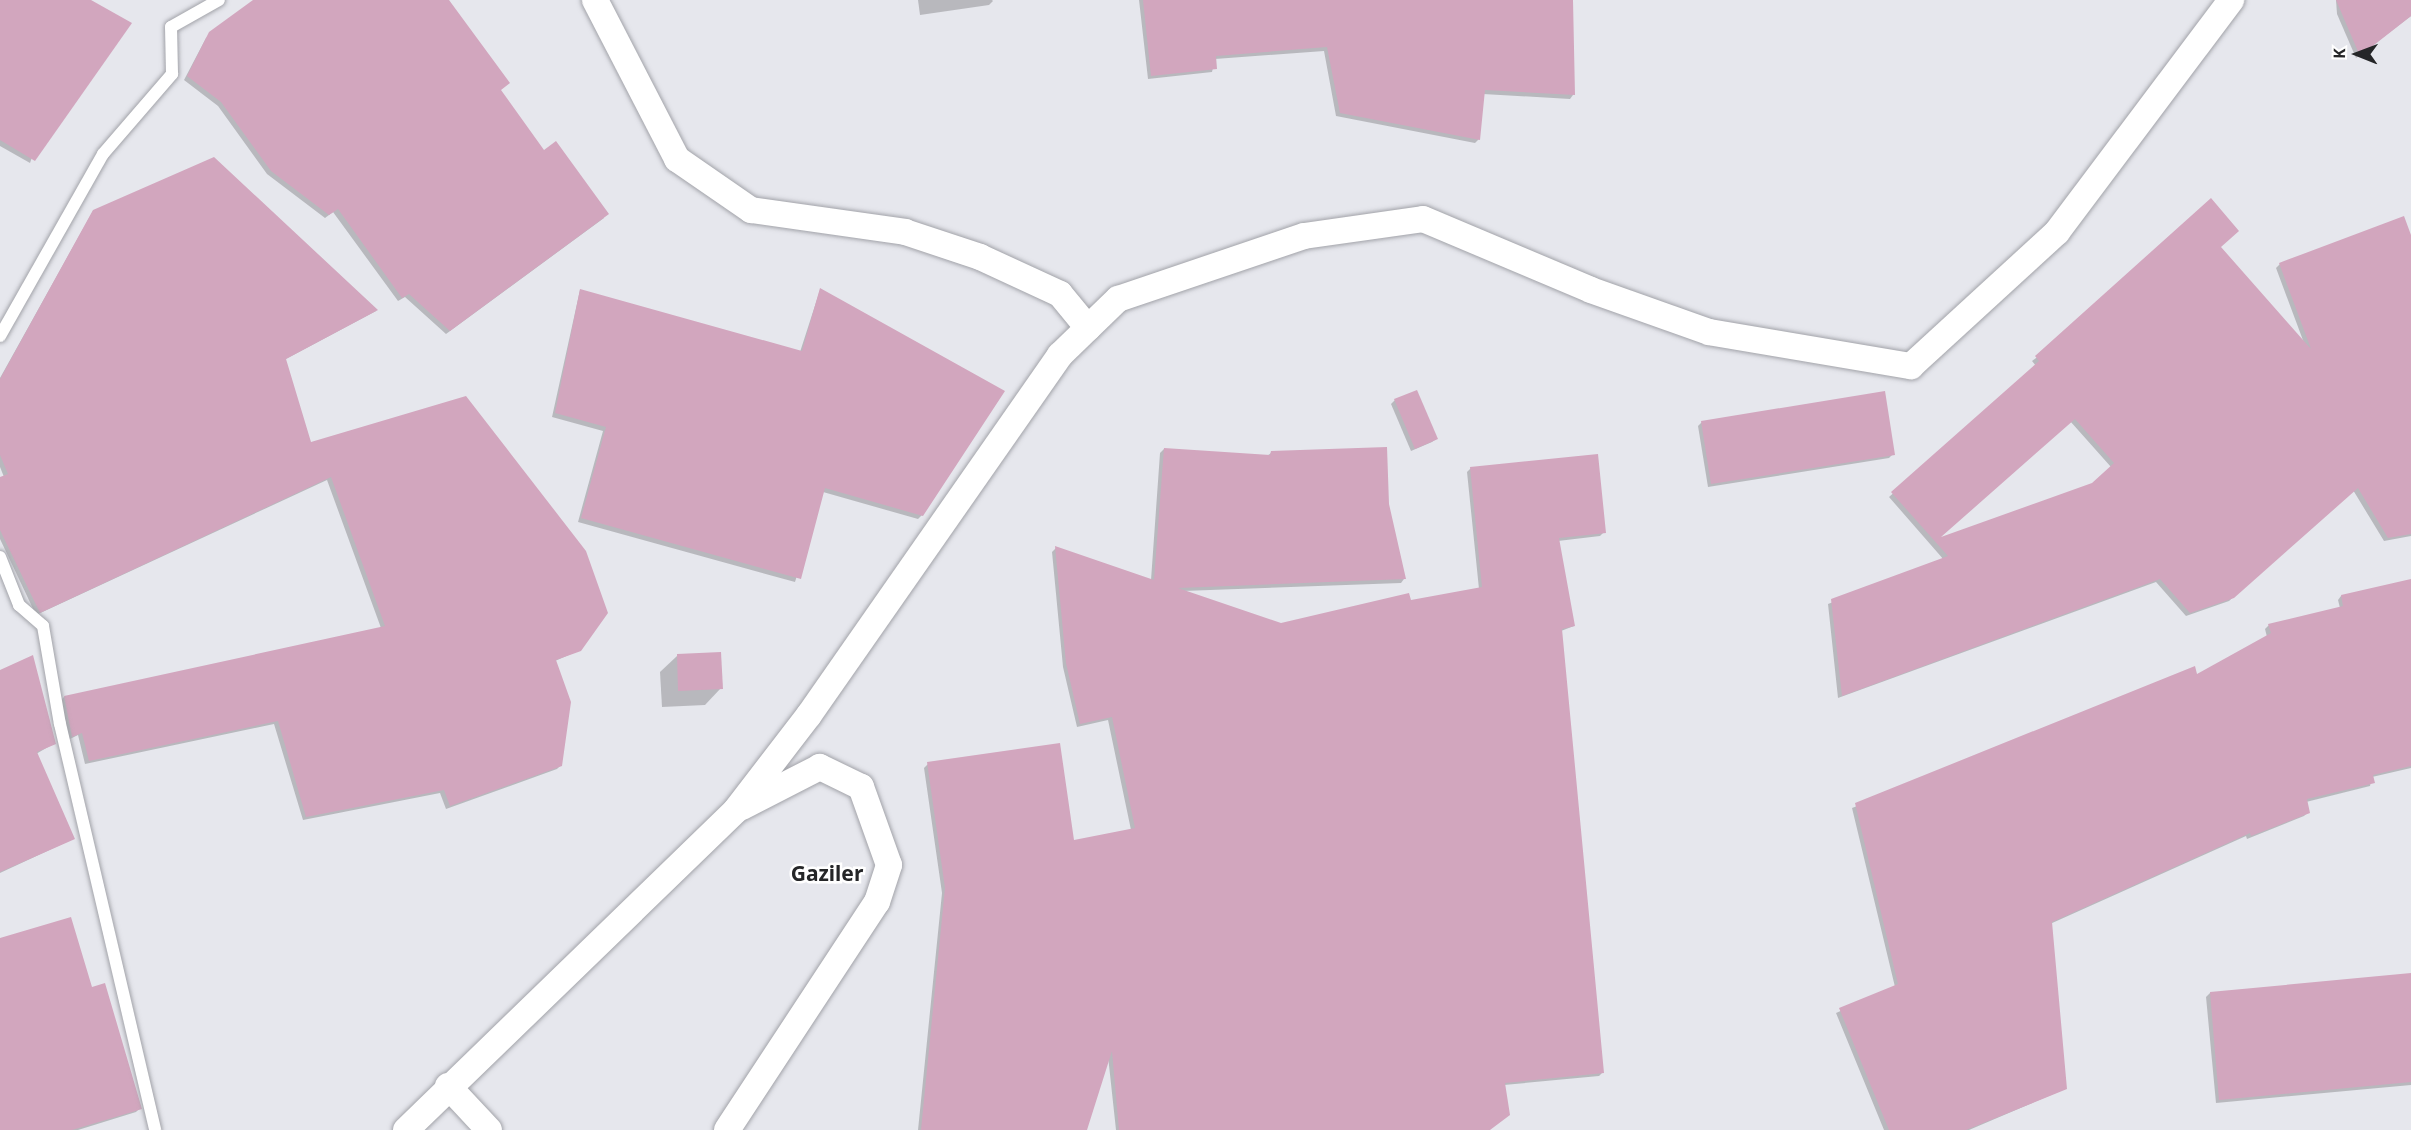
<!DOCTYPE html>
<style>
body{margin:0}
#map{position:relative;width:2411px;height:1130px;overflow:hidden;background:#e6e7ed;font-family:"Noto Sans",sans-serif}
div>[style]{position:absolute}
.shadow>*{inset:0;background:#0003}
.building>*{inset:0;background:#d2a6be}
.roads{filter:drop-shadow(0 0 2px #a2a3a9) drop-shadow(0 0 2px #a2a3a9)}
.lane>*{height:12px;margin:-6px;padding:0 6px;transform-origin:6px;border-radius:6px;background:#fff}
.street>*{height:26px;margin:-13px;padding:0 13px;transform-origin:13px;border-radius:13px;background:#fff}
span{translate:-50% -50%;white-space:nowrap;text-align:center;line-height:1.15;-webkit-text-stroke:5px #fff;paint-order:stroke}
.quarter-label{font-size:21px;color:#252628;font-weight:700}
.north{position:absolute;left:2327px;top:24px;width:60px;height:60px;-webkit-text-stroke:4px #fff;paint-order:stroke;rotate:271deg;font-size:16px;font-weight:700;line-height:24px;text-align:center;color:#252628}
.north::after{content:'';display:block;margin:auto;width:21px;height:27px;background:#252628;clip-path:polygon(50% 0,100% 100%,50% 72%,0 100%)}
</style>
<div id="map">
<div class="shadow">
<i style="clip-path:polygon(0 0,88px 0,30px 163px,0 146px)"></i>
<i style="clip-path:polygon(256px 0,448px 0,499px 91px,544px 152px,604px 218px,446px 334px,405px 297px,398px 301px,333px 212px,325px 218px,267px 174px,218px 106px,184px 80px,206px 38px)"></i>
<i style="clip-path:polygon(918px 0,992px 0,993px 1px,989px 5px,920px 15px)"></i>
<i style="clip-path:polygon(1139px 0,1572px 0,1573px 95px,1570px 99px,1483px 94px,1479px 139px,1475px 143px,1336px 116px,1324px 51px,1215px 59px,1212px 72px,1148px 79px)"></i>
<i style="clip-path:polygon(2336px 0,2411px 0,2411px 16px,2356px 58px,2337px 14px)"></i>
<i style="clip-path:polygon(evenodd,2211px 201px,2219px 247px,2304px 343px,2276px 268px,2280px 264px,2411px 239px,2411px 536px,2384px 541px,2353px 490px,2229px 601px,2186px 616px,2156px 582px,1838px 698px,1828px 604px,1944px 560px,1889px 497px,2036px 366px,2032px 361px,2036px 358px,2211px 201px,2070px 421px,2111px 467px,2093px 484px,1935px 541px,2070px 421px)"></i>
<i style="clip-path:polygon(93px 211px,376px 311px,284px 360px,310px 444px,580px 650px,555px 661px,561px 765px,557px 769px,446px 809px,440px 793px,303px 820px,274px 724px,85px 764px,78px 735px,68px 740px,60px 701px,64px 697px,381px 628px,327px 480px,36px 615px,0 539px,0 479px,4px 477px,0 467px,0 378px)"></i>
<i style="clip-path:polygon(580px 290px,800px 352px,820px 290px,922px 515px,918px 519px,823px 492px,795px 582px,578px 522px,603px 431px,552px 417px)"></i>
<i style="clip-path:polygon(1395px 400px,1436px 439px,1432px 442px,1411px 451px,1391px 404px)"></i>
<i style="clip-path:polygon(1702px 422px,1893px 454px,1889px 458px,1708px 487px,1698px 426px)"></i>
<i style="clip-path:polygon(1164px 449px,1267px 456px,1271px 453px,1388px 504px,1404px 579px,1401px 583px,1183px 591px,1281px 624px,1479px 589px,1467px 472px,1471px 468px,1604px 532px,1600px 536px,1558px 541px,1574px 626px,1561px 631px,1602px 1073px,1599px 1076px,1504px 1085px,1489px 1130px,1116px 1130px,1108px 1056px,1085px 1130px,918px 1130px,942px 893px,924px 768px,928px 764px,1073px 842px,1131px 830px,1108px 720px,1077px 727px,1063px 667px,1052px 552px,1056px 548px,1151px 580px,1160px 453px)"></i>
<i style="clip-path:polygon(2411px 581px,2411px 768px,2372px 777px,2370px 786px,2306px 802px,2308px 812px,2304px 816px,2247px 839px,2246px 836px,2050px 924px,2065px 1089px,1969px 1130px,1884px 1130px,1836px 1013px,1895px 987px,1852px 808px,2197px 677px,2267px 637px,2265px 629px,2269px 625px,2340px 608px,2338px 600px,2341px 596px)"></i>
<i style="clip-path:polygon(677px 656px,721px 688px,705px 705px,662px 707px,660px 672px)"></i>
<i style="clip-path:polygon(0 672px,55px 743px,36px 754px,73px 839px,0 873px)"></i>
<i style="clip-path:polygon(0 940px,91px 989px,140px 1108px,136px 1112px,78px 1130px,0 1130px)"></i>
<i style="clip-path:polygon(2411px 975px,2411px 1085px,2216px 1103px,2206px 997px,2210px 993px)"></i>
</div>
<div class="building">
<i style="clip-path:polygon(0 0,91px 0,132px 23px,35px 161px,0 140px)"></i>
<i style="clip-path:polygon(253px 0,449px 0,510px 83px,501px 90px,544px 150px,556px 141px,609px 214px,450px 331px,409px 294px,402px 298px,338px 209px,329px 215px,271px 171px,221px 102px,187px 76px,209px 32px)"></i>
<i style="clip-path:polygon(1143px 0,1573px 0,1575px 95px,1485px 90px,1480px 140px,1340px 113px,1327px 47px,1216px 56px,1217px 69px,1151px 76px)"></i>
<i style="clip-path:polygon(2336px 0,2411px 0,2411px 16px,2360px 56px)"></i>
<i style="clip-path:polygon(214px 157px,378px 310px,286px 359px,311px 442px,466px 396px,586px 551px,608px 613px,581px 651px,556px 660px,571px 702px,562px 766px,450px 806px,444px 790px,306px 817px,278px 721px,89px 761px,82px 733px,72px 737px,64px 696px,385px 626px,331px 477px,40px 613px,0 530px,0 477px,8px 474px,0 455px,0 379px,93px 210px)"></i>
<i style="clip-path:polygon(evenodd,2211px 198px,2239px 231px,2221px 247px,2311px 349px,2279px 263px,2404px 216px,2411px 235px,2411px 534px,2388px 538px,2358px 488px,2234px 598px,2190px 613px,2160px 579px,1842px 696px,1831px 599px,1948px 556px,1891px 492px,2039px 361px,2035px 356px,2211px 198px,2075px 419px,2114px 463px,2092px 483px,1941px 537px,2075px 419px)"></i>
<i style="clip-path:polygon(820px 288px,1005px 391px,923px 516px,825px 488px,801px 579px,581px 518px,606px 427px,555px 413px,580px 289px,802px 351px)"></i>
<i style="clip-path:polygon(1417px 390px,1438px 439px,1415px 449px,1394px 399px)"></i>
<i style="clip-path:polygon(1885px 391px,1895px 455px,1711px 484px,1701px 421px)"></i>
<i style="clip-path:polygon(1387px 447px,1389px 504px,1406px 579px,1178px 588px,1281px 623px,1409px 593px,1411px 600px,1482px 587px,1470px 467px,1598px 454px,1606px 533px,1559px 538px,1575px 626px,1562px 629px,1604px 1073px,1505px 1083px,1510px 1115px,1490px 1130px,1119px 1130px,1112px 1051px,1087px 1130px,921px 1130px,945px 888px,927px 762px,1060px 743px,1074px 840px,1135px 828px,1112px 717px,1080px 724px,1066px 663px,1055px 546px,1154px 580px,1164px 448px,1270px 455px,1271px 451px)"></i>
<i style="clip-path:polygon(2411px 579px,2411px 766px,2373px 775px,2375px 783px,2307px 799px,2310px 813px,2251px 836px,2250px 833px,2052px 922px,2067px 1089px,1966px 1130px,1889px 1130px,1839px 1008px,1898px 984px,1855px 803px,2195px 666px,2197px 674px,2271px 633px,2268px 624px,2343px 606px,2341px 595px)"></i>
<i style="clip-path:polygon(721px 652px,723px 689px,678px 691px,677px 654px)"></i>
<i style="clip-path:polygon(33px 655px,56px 744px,37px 752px,75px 839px,0 872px,0 670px)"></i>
<i style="clip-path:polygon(71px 917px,92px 987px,105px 983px,142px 1109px,72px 1130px,0 1130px,0 938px)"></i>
<i style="clip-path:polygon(2411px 973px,2411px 1082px,2219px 1100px,2210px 992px)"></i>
</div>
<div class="roads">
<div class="lane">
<i style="left:0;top:336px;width:209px;rotate:-60.5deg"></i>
<i style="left:103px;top:154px;width:106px;rotate:-49.2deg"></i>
<i style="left:172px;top:74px;width:47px;rotate:-91.2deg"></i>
<i style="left:171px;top:27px;width:55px;rotate:-29.4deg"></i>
<i style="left:0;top:557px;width:52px;rotate:68.4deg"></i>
<i style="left:19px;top:605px;width:32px;rotate:41deg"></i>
<i style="left:43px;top:626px;width:99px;rotate:80.2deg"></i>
<i style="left:60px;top:724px;width:417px;rotate:76.8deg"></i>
</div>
<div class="street">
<i style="left:595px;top:0;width:179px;rotate:62.7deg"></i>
<i style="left:677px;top:159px;width:90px;rotate:34.6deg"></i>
<i style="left:751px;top:210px;width:156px;rotate:8.1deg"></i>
<i style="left:905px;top:232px;width:79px;rotate:18.4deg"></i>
<i style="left:980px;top:257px;width:88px;rotate:24.8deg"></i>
<i style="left:1060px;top:294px;width:44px;rotate:50.5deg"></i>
<i style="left:448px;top:1086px;width:60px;rotate:47deg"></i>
<i style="left:406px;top:1130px;width:460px;rotate:-44.1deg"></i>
<i style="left:736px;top:810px;width:120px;rotate:-52.5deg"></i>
<i style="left:809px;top:715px;width:439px;rotate:-55.1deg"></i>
<i style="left:1060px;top:355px;width:81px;rotate:-44deg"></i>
<i style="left:1118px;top:299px;width:196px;rotate:-18.7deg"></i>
<i style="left:1304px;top:236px;width:120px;rotate:-8.1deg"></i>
<i style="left:1423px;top:219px;width:182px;rotate:22.9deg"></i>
<i style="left:1591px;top:290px;width:125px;rotate:19.6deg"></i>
<i style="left:1709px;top:332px;width:205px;rotate:9.6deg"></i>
<i style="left:1911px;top:366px;width:198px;rotate:-42.5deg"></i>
<i style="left:2057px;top:232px;width:290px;rotate:-53.1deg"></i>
<i style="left:727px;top:1130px;width:273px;rotate:-56.7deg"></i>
<i style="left:877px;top:902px;width:39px;rotate:-72deg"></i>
<i style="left:889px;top:865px;width:83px;rotate:-109.7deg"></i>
<i style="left:861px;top:787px;width:46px;rotate:-154deg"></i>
<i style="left:820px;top:767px;width:88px;rotate:152.9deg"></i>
</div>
</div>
<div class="quarter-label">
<span style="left:827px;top:873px">Gaziler</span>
</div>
<div class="north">K</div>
</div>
